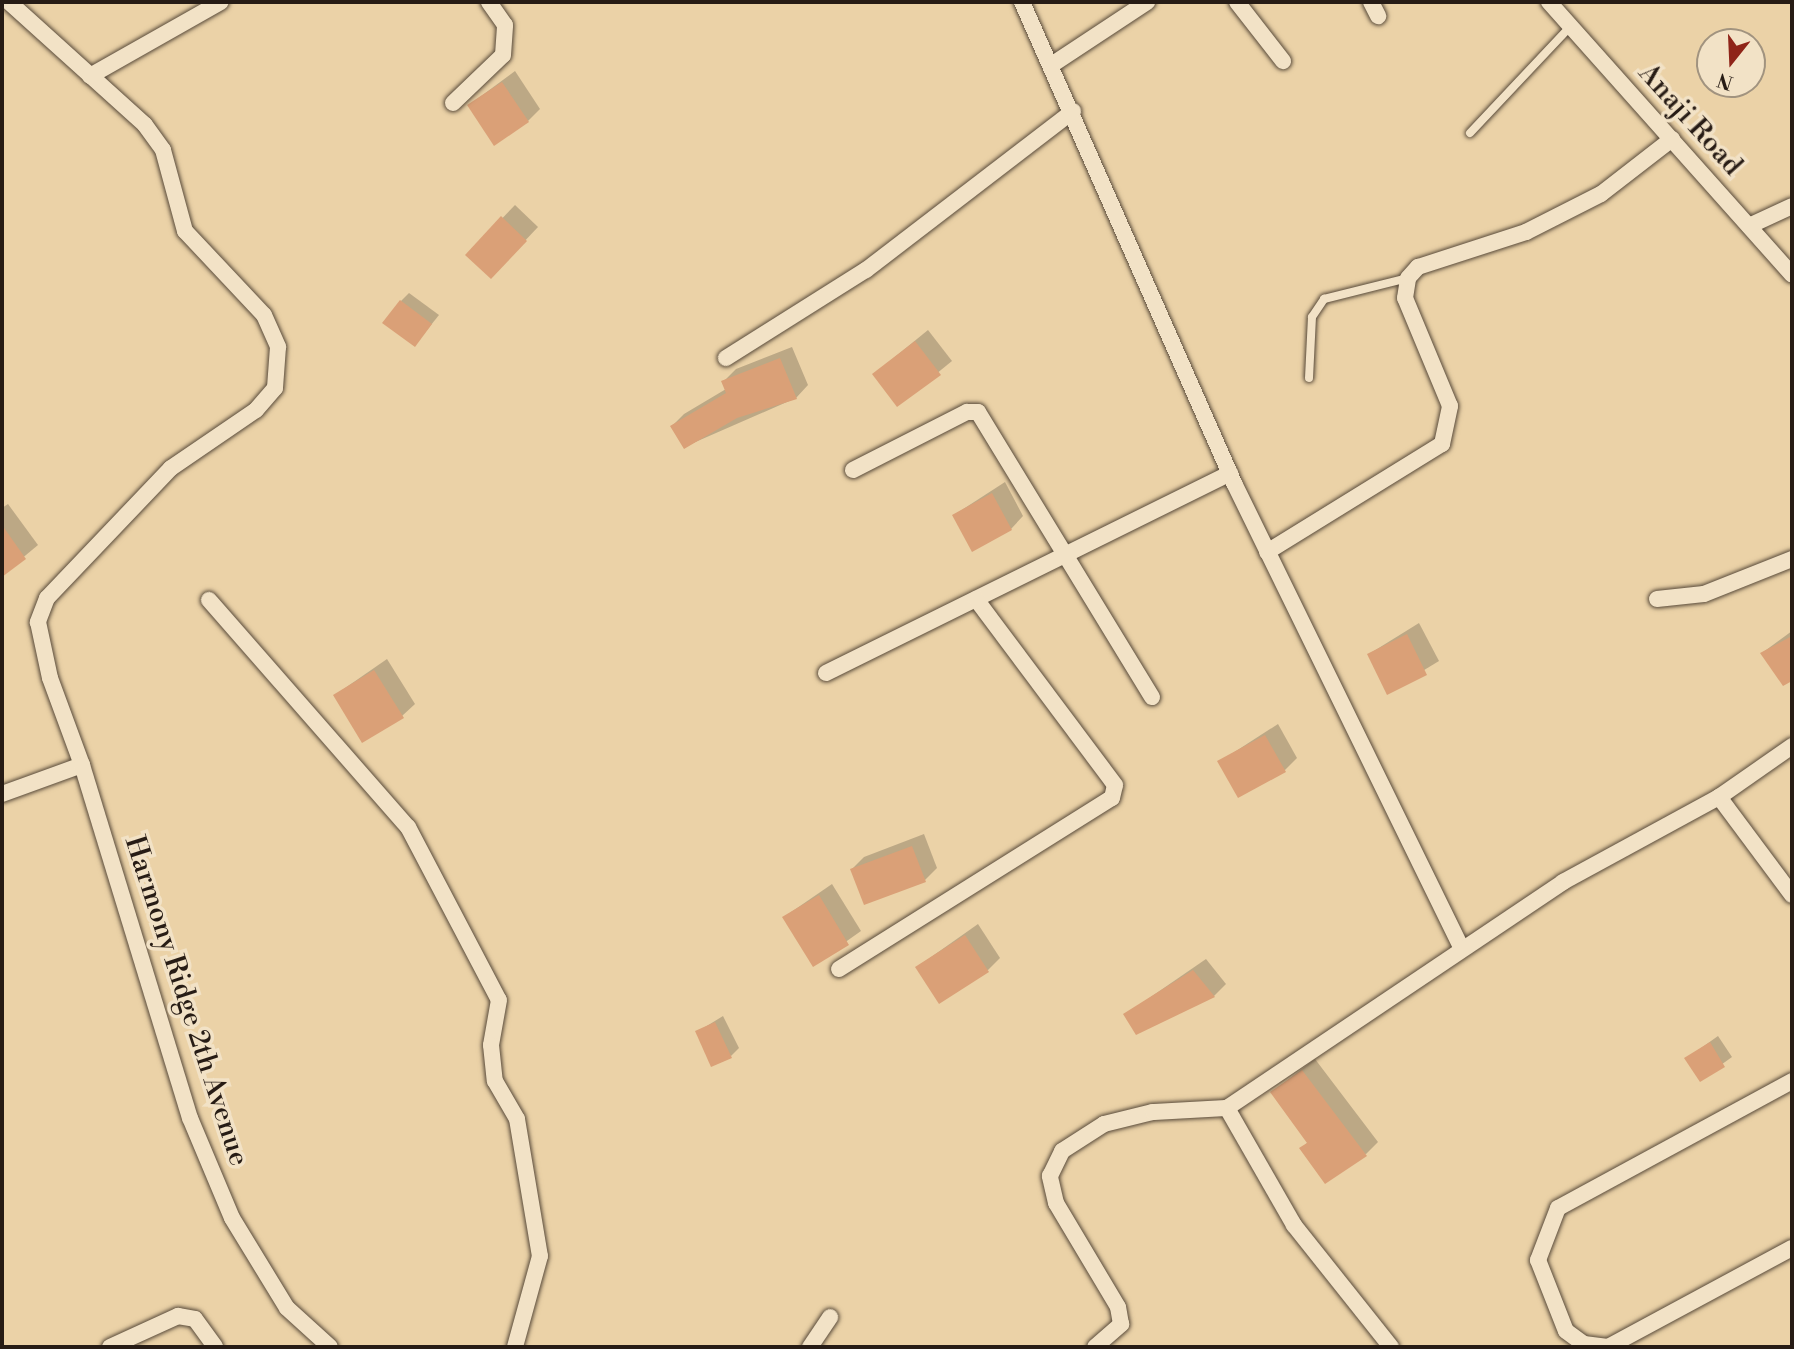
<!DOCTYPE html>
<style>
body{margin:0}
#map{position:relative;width:1794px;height:1349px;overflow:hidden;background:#ebd2a7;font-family:"Libre Bodoni",serif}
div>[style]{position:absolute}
.shadow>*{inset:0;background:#0003}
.building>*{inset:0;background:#daa077}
.roads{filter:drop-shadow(0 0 2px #584a3a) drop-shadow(0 0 2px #584a3a)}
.service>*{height:8px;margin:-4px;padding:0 4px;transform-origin:4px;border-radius:4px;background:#f2e2c6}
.minor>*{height:16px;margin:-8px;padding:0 8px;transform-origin:8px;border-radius:8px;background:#f2e2c6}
span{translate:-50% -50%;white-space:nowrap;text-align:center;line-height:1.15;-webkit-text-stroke:7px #f2e2c6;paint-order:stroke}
.street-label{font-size:28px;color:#271c15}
.frame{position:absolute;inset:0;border:4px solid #271c15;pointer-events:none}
.north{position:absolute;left:1696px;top:28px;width:70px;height:70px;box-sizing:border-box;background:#f2e2c6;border:2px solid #a1937f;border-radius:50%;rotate:198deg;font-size:19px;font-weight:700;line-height:28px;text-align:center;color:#271c15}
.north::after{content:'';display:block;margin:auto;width:24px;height:32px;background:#8f2418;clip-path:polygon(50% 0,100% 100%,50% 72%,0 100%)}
</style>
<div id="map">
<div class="shadow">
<i style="clip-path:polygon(515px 71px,540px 109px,528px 121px,469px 105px)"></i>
<i style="clip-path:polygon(515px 205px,538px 227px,503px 264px,467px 255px)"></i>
<i style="clip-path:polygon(409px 293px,439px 315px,415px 345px,401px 301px)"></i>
<i style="clip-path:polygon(928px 330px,952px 361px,898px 405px,874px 374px)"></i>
<i style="clip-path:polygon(792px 347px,808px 385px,796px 398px,684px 447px,672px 426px,684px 414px,726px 389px,723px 382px,736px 369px)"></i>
<i style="clip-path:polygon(1005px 482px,1023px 516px,1011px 529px,954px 515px)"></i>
<i style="clip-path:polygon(8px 504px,38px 545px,2px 575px,2px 508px)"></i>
<i style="clip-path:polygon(1419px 623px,1439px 661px,1388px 692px,1369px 654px)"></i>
<i style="clip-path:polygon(1792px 631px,1792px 679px,1784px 683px,1762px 653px)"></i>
<i style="clip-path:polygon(387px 659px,415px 704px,402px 716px,335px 695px)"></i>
<i style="clip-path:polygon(1278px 724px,1297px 758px,1285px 770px,1219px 762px)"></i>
<i style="clip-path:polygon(924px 834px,937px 868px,925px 880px,852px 869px,864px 857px)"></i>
<i style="clip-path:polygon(832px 884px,861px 931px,813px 965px,784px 917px)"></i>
<i style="clip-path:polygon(978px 924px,1000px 958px,988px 970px,917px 967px)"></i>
<i style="clip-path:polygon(1206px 959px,1226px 984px,1214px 996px,1126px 1014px)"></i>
<i style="clip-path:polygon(723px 1016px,739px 1048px,731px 1056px,697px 1032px)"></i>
<i style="clip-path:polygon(1718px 1036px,1732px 1057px,1700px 1080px,1687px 1058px)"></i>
<i style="clip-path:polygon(1315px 1059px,1378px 1142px,1366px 1154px,1302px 1148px,1308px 1142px,1272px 1092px)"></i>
</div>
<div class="building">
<i style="clip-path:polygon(502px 82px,529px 122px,494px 146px,467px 105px)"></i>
<i style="clip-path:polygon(501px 216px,527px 241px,491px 279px,465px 255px)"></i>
<i style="clip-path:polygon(400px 300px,432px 324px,415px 347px,382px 323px)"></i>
<i style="clip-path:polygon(915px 341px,941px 375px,897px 407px,872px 374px)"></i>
<i style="clip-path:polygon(780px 358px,797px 399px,737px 418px,684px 449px,670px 426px,726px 393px,721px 381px)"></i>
<i style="clip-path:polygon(992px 493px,1012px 530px,972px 552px,952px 515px)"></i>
<i style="clip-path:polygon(2px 525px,26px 559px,2px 577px)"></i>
<i style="clip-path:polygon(1407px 634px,1427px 675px,1387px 695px,1367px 654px)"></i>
<i style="clip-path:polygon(1792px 636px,1792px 681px,1783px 686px,1760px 653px)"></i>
<i style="clip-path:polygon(374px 670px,404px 718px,362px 743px,333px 695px)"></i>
<i style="clip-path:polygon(1265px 735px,1286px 772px,1238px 798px,1217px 761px)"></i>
<i style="clip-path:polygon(912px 846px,926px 882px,864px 905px,850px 869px)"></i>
<i style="clip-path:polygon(819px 895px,849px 945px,813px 967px,782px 917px)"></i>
<i style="clip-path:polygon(965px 935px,989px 972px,939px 1004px,915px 967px)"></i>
<i style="clip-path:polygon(1193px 970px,1215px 997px,1136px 1035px,1123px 1014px)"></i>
<i style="clip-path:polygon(715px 1022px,732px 1058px,711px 1067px,695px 1031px)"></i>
<i style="clip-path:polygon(1710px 1042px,1725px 1067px,1700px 1082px,1684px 1058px)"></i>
<i style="clip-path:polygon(1302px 1070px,1367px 1156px,1325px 1184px,1299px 1148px,1307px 1143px,1270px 1092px)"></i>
</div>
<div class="roads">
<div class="service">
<i style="left:1470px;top:133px;width:147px;rotate:-46.7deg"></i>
<i style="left:1309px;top:378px;width:61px;rotate:-87.2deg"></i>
<i style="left:1312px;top:317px;width:22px;rotate:-56deg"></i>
<i style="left:1324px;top:299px;width:87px;rotate:-14deg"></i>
</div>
<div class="minor">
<i style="left:9px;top:2px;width:183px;rotate:42.1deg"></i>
<i style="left:145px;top:125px;width:31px;rotate:54deg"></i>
<i style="left:163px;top:150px;width:84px;rotate:74.8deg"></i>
<i style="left:185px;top:231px;width:115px;rotate:46.8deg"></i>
<i style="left:264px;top:315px;width:35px;rotate:66deg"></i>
<i style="left:278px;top:347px;width:41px;rotate:94.2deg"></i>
<i style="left:275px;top:388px;width:29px;rotate:131deg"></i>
<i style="left:256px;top:410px;width:103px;rotate:145.7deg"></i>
<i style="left:171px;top:468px;width:180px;rotate:133.6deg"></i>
<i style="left:47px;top:598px;width:26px;rotate:111deg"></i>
<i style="left:38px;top:622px;width:57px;rotate:77.9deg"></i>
<i style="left:50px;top:678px;width:93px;rotate:69.8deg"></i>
<i style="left:1022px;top:2px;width:526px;rotate:66.21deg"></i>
<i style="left:1234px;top:483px;width:519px;rotate:63.93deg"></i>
<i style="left:1237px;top:2px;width:75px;rotate:52.1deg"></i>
<i style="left:1371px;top:2px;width:16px;rotate:63deg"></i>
<i style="left:1549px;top:2px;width:365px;rotate:48.3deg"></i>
<i style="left:1053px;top:64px;width:113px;rotate:-33.4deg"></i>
<i style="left:90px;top:76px;width:150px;rotate:-29.5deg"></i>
<i style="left:453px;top:103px;width:69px;rotate:-43.8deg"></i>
<i style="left:503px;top:55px;width:30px;rotate:-86deg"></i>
<i style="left:505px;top:25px;width:28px;rotate:-125deg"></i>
<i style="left:1749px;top:226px;width:47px;rotate:-24.9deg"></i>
<i style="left:726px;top:358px;width:165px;rotate:-32.2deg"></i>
<i style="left:866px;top:270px;width:261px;rotate:-37.5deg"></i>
<i style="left:853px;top:470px;width:128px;rotate:-27deg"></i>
<i style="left:967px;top:412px;width:11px"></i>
<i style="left:978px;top:412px;width:334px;rotate:58.6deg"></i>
<i style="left:1267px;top:552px;width:206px;rotate:-31.7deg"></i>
<i style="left:1442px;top:444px;width:39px;rotate:-78deg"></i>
<i style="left:1450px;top:406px;width:117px;rotate:-112.6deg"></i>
<i style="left:1405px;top:298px;width:20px;rotate:-81deg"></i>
<i style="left:1408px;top:278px;width:15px;rotate:-48deg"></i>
<i style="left:1418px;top:267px;width:114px;rotate:-18deg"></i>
<i style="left:1526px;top:232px;width:84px;rotate:-26.9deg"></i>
<i style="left:1601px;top:194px;width:90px;rotate:-37.8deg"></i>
<i style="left:1657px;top:599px;width:47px;rotate:-6.1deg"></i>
<i style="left:1704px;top:594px;width:95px;rotate:-21.7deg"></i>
<i style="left:209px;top:600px;width:302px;rotate:48.8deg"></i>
<i style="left:408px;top:827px;width:195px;rotate:62.3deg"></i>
<i style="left:499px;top:1000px;width:46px;rotate:100.1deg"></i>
<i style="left:491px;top:1045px;width:36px;rotate:84deg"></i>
<i style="left:495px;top:1081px;width:44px;rotate:59.9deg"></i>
<i style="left:517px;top:1119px;width:139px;rotate:80.5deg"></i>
<i style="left:540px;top:1256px;width:94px;rotate:105.4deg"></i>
<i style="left:826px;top:673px;width:451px;rotate:-26.3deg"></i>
<i style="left:2px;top:794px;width:85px;rotate:-19.9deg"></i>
<i style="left:82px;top:765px;width:369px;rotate:73deg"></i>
<i style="left:190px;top:1118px;width:108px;rotate:67.2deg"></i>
<i style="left:232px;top:1218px;width:105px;rotate:58.6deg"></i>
<i style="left:287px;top:1308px;width:58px;rotate:42.2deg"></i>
<i style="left:1719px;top:797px;width:122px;rotate:53.3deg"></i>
<i style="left:839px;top:969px;width:322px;rotate:-32.1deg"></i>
<i style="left:1112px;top:798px;width:13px;rotate:-77deg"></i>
<i style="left:1115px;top:785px;width:232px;rotate:-126.8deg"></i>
<i style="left:1792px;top:1081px;width:266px;rotate:151.5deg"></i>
<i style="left:1558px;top:1208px;width:56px;rotate:111deg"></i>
<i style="left:1538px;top:1260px;width:76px;rotate:68.5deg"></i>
<i style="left:1566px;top:1331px;width:22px;rotate:36deg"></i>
<i style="left:1584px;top:1344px;width:24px;rotate:7deg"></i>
<i style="left:1608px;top:1347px;width:209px;rotate:-28.3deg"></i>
<i style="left:110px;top:1347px;width:75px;rotate:-24.5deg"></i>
<i style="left:178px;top:1316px;width:17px;rotate:10deg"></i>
<i style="left:195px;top:1319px;width:34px;rotate:54deg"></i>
<i style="left:810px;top:1347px;width:36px;rotate:-56deg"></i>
<i style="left:1095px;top:1347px;width:35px;rotate:-41deg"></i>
<i style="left:1121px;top:1324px;width:17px;rotate:-100deg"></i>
<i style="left:1118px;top:1307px;width:121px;rotate:-120.8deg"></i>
<i style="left:1056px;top:1203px;width:28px;rotate:-103deg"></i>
<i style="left:1050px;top:1176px;width:28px;rotate:-64deg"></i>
<i style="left:1062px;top:1151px;width:50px;rotate:-32.7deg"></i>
<i style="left:1104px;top:1124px;width:50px;rotate:-13.8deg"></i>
<i style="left:1153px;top:1112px;width:74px;rotate:-3.1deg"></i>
<i style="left:1391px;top:1347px;width:156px;rotate:-128.5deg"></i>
<i style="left:1294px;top:1225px;width:135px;rotate:-119.8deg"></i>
<i style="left:1227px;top:1108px;width:405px;rotate:-33.9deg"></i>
<i style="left:1563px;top:882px;width:178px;rotate:-28.6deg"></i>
<i style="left:1719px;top:797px;width:89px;rotate:-34.9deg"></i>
</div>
</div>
<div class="street-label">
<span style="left:1690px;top:120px;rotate:48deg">Anaji Road</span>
<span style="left:186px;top:1001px;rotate:72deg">Harmony Ridge 2th Avenue</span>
</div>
<div class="frame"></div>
<div class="north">N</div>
</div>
